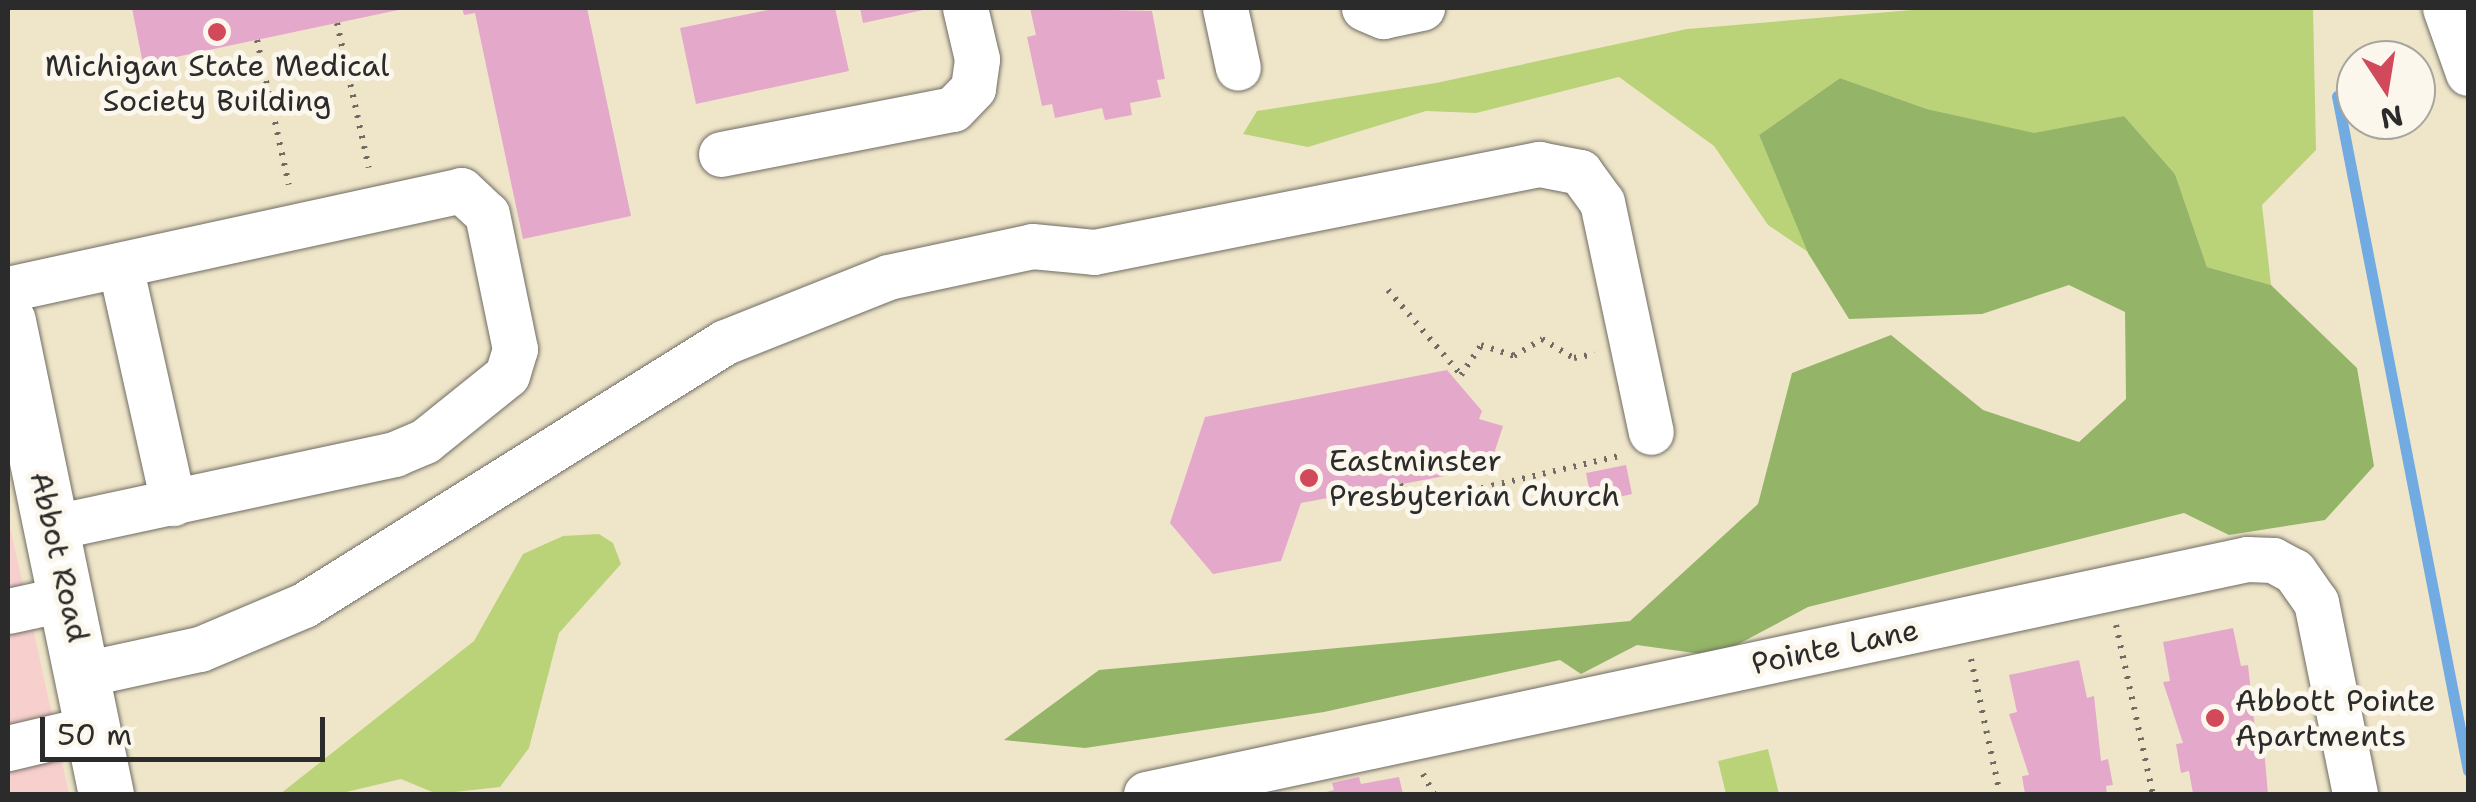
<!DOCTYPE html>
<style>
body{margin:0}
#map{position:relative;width:2476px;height:802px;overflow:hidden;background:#efe6ca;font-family:"Shantell Sans",sans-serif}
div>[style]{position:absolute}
.built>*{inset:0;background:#f7d0ce}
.green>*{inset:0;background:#bbd378}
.forest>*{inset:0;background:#94b568}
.stream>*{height:11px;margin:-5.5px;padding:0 5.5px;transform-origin:5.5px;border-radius:5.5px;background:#71abe1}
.building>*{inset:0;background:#e4a8ca}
.path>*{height:6px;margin-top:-3px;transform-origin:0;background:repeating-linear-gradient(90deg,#706c63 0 2.5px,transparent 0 10.5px)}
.roads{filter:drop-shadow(0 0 2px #706c63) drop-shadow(0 0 2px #706c63)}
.minor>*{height:45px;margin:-22.5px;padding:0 22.5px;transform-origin:22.5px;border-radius:22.5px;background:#fff}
.major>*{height:55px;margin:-27.5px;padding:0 27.5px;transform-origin:27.5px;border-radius:27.5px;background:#fff}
.dots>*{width:28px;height:28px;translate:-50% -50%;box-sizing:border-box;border:5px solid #fbf7ec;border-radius:50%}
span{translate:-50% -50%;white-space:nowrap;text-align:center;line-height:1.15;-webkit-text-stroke:10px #fbf7ec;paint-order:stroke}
.poi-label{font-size:30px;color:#2b2b2b}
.left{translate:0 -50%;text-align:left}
.street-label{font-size:30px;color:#2b2b2b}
.frame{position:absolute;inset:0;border:10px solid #2b2b2b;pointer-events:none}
.north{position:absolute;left:2336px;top:40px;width:100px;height:100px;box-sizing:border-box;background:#fbf7ec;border:2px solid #a8a59f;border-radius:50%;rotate:168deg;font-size:28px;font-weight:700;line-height:40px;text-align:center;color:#2b2b2b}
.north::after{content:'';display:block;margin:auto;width:35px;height:45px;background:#d1495b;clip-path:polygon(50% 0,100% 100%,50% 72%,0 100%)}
.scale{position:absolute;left:40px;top:717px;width:285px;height:45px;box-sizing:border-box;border:5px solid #2b2b2b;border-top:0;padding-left:12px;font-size:30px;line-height:35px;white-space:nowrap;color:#2b2b2b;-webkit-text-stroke:8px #fbf7ec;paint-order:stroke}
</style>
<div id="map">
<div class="built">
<i style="clip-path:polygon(8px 518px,41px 664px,69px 794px,8px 794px)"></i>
</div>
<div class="green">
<i style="clip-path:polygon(1936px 8px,2313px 8px,2316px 150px,2262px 205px,2271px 285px,2207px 267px,2175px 174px,2124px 116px,2034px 134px,1927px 109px,1840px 78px,1759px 135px,1808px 252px,1768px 225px,1714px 146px,1619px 77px,1476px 113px,1426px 111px,1308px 147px,1243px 134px,1257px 111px,1436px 83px,1687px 29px)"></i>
<i style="clip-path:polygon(599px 534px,613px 543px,621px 564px,559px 633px,529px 748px,500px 787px,437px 794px,401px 779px,338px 794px,280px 794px,474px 641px,523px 554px,563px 536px)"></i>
<i style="clip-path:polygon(1768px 749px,1779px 794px,1726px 794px,1718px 761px)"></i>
</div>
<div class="forest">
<i style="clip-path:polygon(1840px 78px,1927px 109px,2034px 133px,2124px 116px,2175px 174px,2207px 267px,2271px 285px,2357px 368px,2374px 466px,2325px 520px,2229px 535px,2184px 513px,1808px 607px,1716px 656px,1637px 645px,1581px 674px,1560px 660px,1324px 712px,1085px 748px,1004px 740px,1099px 670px,1630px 621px,1758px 504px,1792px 373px,1891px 335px,1983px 410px,2079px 442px,2126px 399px,2125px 312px,2069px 285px,1982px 314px,1849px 319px,1808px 253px,1759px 135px)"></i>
</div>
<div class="stream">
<i style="left:2337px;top:96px;width:687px;rotate:79deg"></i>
</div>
<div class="building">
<i style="clip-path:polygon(132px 8px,403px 8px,403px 9px,143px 64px)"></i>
<i style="clip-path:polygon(462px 8px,587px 8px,631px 216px,523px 239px,475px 13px,464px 15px)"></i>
<i style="clip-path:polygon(778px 8px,835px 8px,849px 71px,696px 104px,680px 28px)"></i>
<i style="clip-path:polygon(860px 8px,928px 8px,928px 9px,863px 23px)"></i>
<i style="clip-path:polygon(1030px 8px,1152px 11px,1165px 79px,1157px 80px,1161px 97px,1130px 103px,1132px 115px,1105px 120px,1102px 108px,1055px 118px,1052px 104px,1042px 106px,1027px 37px,1036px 35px)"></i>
<i style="clip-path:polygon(1447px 370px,1482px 411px,1479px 419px,1503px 426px,1492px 460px,1472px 453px,1466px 472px,1301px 503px,1281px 561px,1213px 574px,1170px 523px,1205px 417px)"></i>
<i style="clip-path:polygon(1626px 465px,1632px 494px,1592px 503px,1586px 473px)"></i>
<i style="clip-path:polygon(2233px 628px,2241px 666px,2248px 665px,2255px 729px,2262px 727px,2268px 794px,2193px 794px,2189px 771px,2181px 773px,2176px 744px,2183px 743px,2163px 682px,2170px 681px,2163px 642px)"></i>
<i style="clip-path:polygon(2079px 660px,2087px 698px,2094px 696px,2101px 761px,2108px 759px,2113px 785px,2106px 786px,2107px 794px,2025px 794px,2022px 776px,2029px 775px,2009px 714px,2017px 712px,2009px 675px)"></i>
<i style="clip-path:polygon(1359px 777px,1361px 784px,1399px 777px,1403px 794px,1319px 794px,1334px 790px,1332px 783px)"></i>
</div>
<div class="path">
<i style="left:337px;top:23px;width:148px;rotate:77.6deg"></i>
<i style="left:257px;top:40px;width:148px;rotate:77.6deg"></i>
<i style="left:1388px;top:290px;width:112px;rotate:49.3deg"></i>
<i style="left:1461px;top:375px;width:36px;rotate:-56deg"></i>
<i style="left:1481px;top:345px;width:35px;rotate:18deg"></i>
<i style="left:1514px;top:356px;width:33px;rotate:-31deg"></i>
<i style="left:1542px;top:339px;width:37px;rotate:31deg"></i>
<i style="left:1574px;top:358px;width:21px;rotate:-11deg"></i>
<i style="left:1400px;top:484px;width:23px;rotate:65deg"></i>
<i style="left:1410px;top:505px;width:219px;rotate:-13.2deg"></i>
<i style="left:2116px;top:625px;width:173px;rotate:77.7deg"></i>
<i style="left:1971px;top:659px;width:138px;rotate:77.9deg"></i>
<i style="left:1423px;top:774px;width:23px;rotate:61deg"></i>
</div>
<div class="roads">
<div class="minor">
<i style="left:1225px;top:8px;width:61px;rotate:77.8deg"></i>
<i style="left:1364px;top:8px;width:21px;rotate:23deg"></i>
<i style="left:1383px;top:16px;width:40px;rotate:-12deg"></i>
<i style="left:2445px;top:8px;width:69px;rotate:70.5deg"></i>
<i style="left:721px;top:154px;width:236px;rotate:-11deg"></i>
<i style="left:953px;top:109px;width:29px;rotate:-46deg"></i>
<i style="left:973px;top:88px;width:29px;rotate:-82deg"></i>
<i style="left:977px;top:59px;width:52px;rotate:-103.2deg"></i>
<i style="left:120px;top:265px;width:244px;rotate:77.4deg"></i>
<i style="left:8px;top:289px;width:464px;rotate:-12.3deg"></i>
<i style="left:461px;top:190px;width:35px;rotate:43deg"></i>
<i style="left:487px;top:214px;width:138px;rotate:78.3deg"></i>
<i style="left:515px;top:349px;width:27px;rotate:107deg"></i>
<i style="left:507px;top:375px;width:105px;rotate:141.2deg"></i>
<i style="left:425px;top:441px;width:33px;rotate:157deg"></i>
<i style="left:395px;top:454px;width:352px;rotate:167.9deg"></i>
<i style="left:8px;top:611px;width:61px;rotate:-12.2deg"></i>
<i style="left:84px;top:674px;width:119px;rotate:-12.2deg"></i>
<i style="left:200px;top:649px;width:113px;rotate:-22.9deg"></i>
<i style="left:304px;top:605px;width:496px;rotate:-32deg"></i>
<i style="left:725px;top:342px;width:175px;rotate:-21.7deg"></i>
<i style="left:888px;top:277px;width:147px;rotate:-12.1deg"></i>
<i style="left:1032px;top:246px;width:62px;rotate:5.5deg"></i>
<i style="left:1094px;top:252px;width:454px;rotate:-11.2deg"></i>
<i style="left:1539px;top:164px;width:42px;rotate:11deg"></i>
<i style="left:1580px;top:172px;width:37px;rotate:54deg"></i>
<i style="left:1602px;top:202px;width:235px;rotate:78deg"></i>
<i style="left:8px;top:748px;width:86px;rotate:-13.4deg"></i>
<i style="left:1146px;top:794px;width:1126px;rotate:-12.05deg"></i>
<i style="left:2247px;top:559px;width:26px;rotate:2deg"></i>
<i style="left:2273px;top:560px;width:24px;rotate:28deg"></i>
<i style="left:2294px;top:571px;width:38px;rotate:55deg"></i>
<i style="left:2316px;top:602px;width:196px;rotate:78.5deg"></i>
</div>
<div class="major">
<i style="left:8px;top:321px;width:483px;rotate:78.3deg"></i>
</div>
</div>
<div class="dots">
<i style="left:217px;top:32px;background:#d1495b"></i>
<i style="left:1309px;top:478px;background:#d1495b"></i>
<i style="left:2215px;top:718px;background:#d1495b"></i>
</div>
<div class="poi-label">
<span style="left:217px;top:83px">Michigan State Medical<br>Society Building</span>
<span class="left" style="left:1329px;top:478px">Eastminster<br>Presbyterian Church</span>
<span class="left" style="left:2235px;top:718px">Abbott Pointe<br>Apartments</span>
</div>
<div class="street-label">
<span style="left:59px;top:557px;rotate:77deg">Abbot Road</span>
<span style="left:1835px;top:647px;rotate:-12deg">Pointe Lane</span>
</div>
<div class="frame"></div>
<div class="north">N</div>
<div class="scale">50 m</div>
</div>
